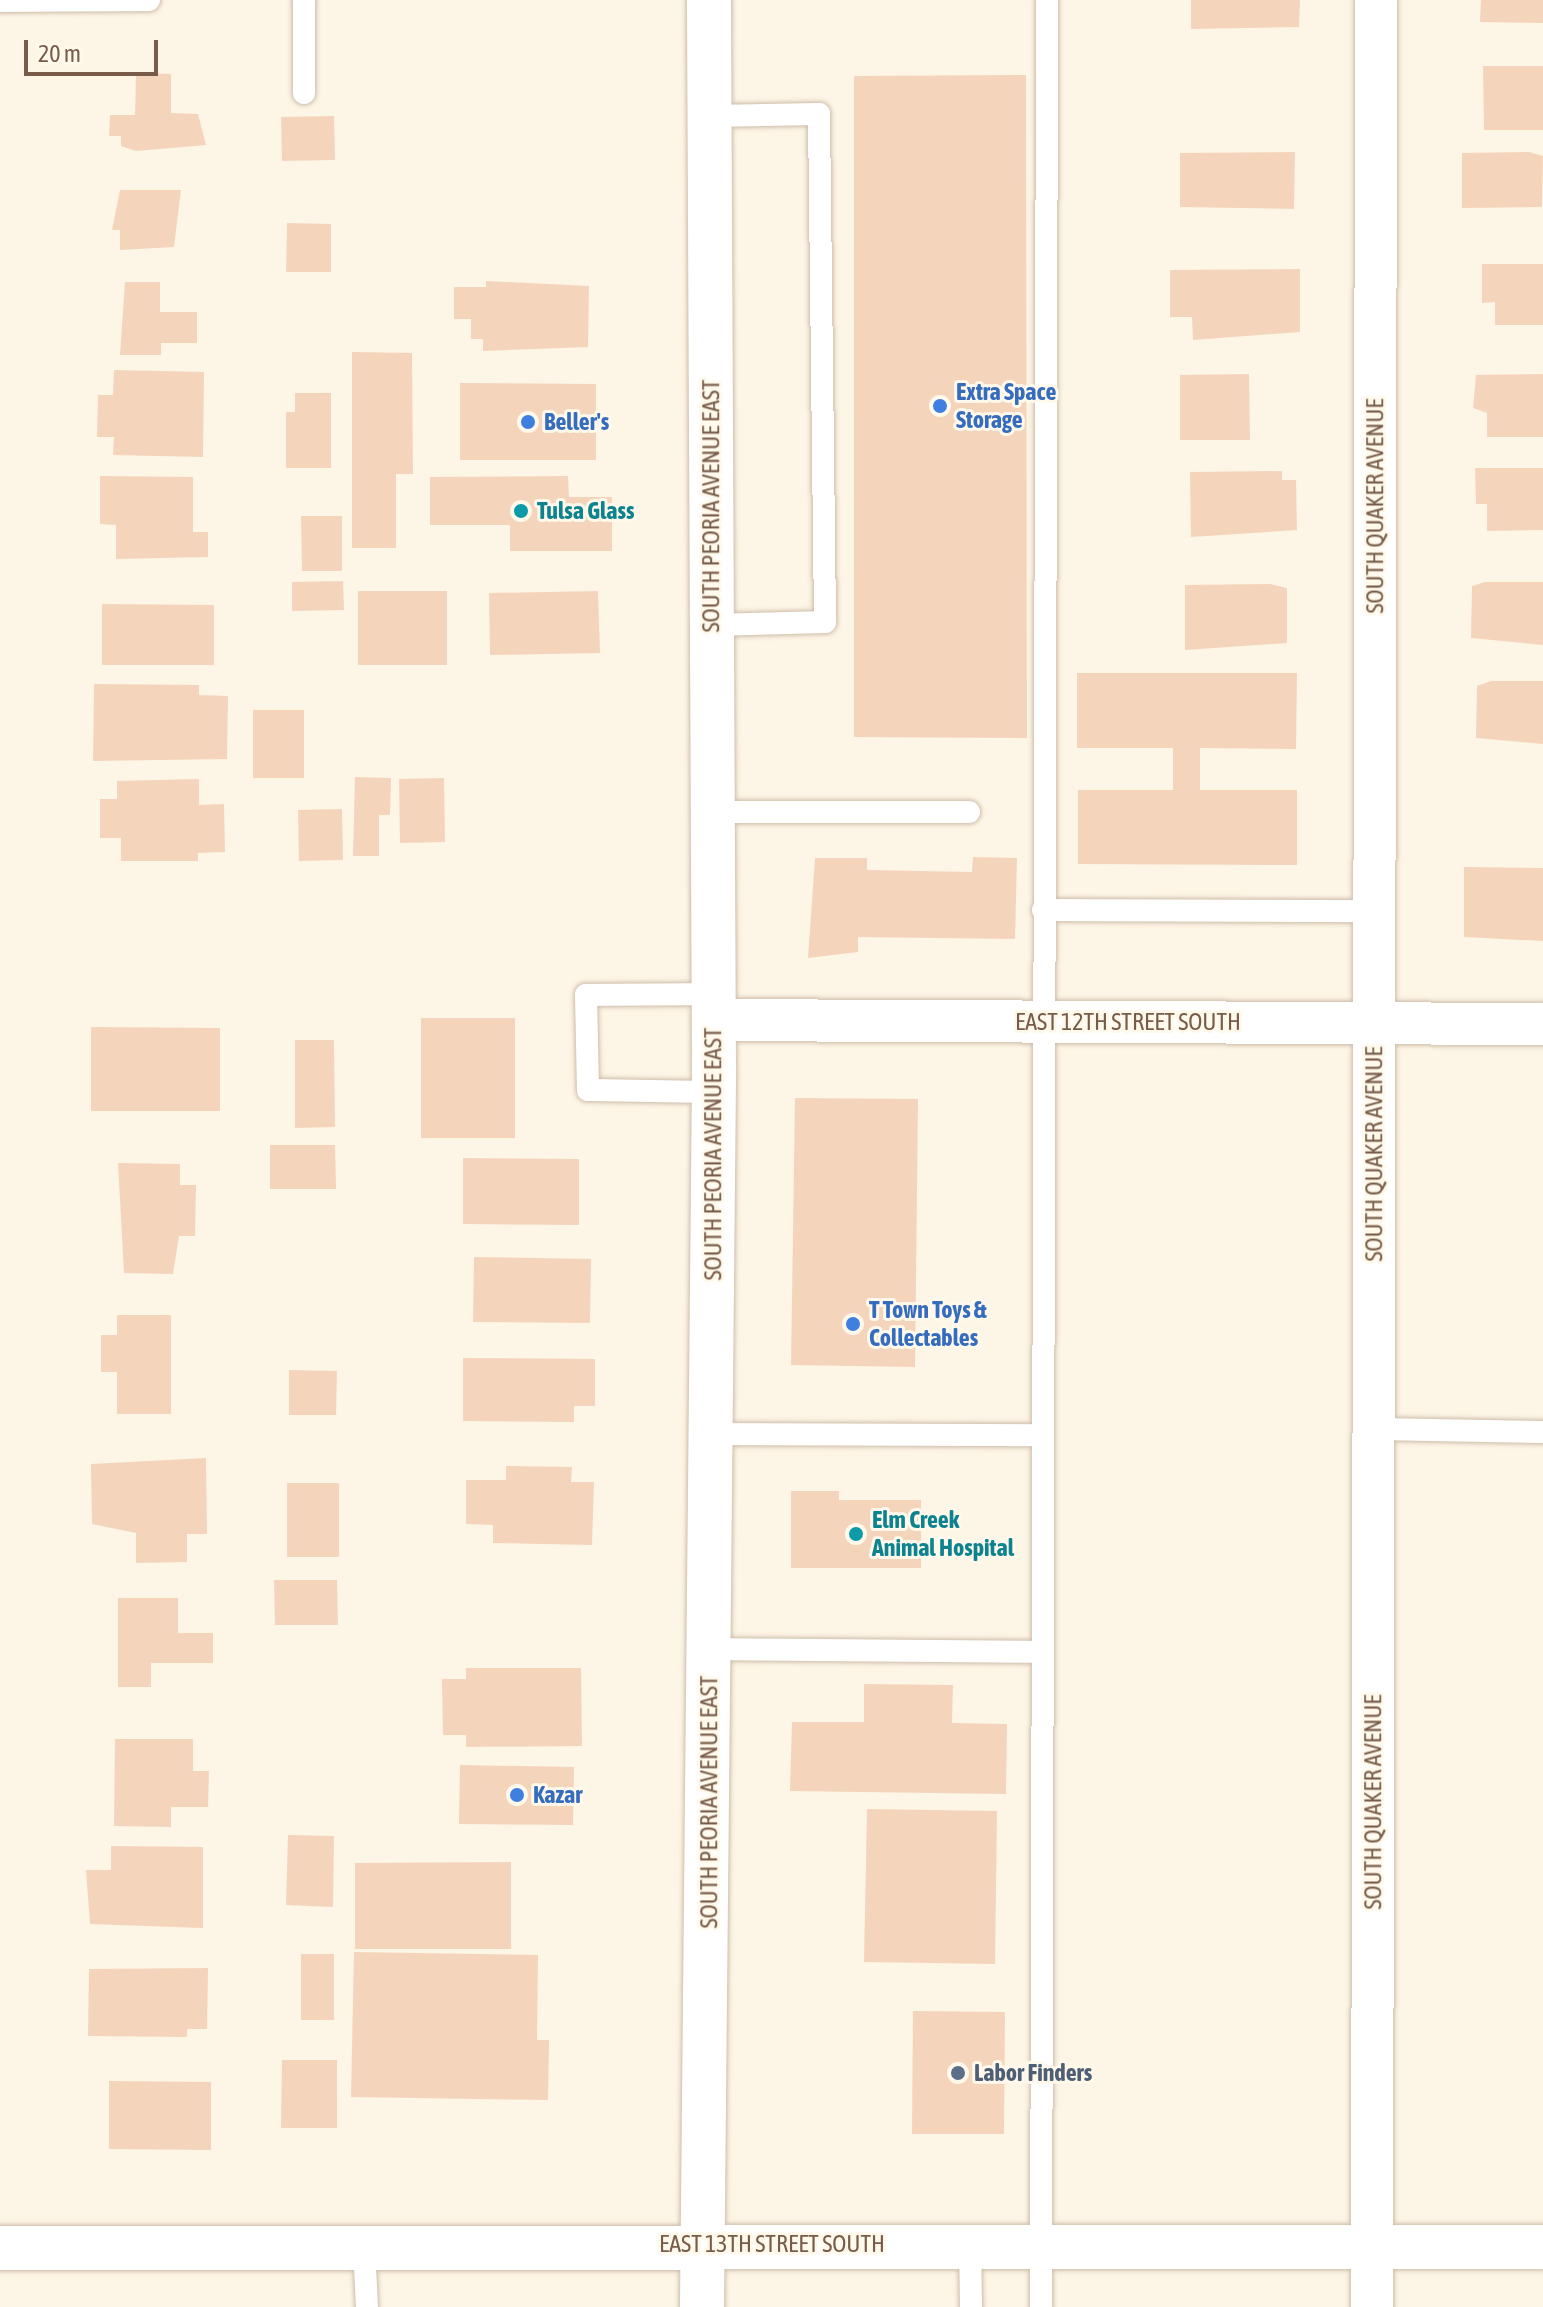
<!DOCTYPE html>
<style>
body{margin:0}
#map{position:relative;width:1543px;height:2307px;overflow:hidden;background:#fdf5e5;font-family:"Asap Condensed",sans-serif}
div>[style]{position:absolute}
.building>*{inset:0;background:#f4d5bc}
.roads{filter:drop-shadow(0 0 2px #cfbdab) drop-shadow(0 0 2px #cfbdab)}
.lane>*{height:22px;margin:-11px;padding:0 11px;transform-origin:11px;border-radius:11px;background:#fff}
.street>*{height:42px;margin:-21px;padding:0 21px;transform-origin:21px;border-radius:21px;background:#fff}
.secondary>*{height:44px;margin:-22px;padding:0 22px;transform-origin:22px;border-radius:22px;background:#fff}
.dots>*{width:22px;height:22px;translate:-50% -50%;box-sizing:border-box;border:4px solid #fff9ec;border-radius:50%}
span{translate:-50% -50%;white-space:nowrap;text-align:center;line-height:1.15;-webkit-text-stroke:6px #fff9ec;paint-order:stroke}
.shop-label{font-size:24px;color:#366cbe;font-weight:700}
.left{translate:0 -50%;text-align:left}
.street-label{font-size:24px;color:#785c49}
.culture-label{font-size:24px;color:#0d838f;font-weight:700}
.service-label{font-size:24px;color:#4e5e75;font-weight:700}
.scale{position:absolute;left:24px;top:40px;width:134px;height:36px;box-sizing:border-box;border:4px solid #785c49;border-top:0;padding-left:10px;font-size:24px;line-height:28px;white-space:nowrap;color:#785c49;-webkit-text-stroke:6px #fff9ec;paint-order:stroke}
</style>
<div id="map">
<div class="building">
<i style="clip-path:polygon(1191px 0,1300px 0,1299px 27px,1191px 29px)"></i>
<i style="clip-path:polygon(1481px 0,1543px 0,1543px 23px,1480px 22px)"></i>
<i style="clip-path:polygon(1483px 66px,1543px 66px,1543px 130px,1484px 130px)"></i>
<i style="clip-path:polygon(143px 73px,171px 74px,171px 113px,198px 114px,206px 145px,136px 151px,121px 146px,121px 136px,109px 136px,110px 115px,135px 115px,136px 74px)"></i>
<i style="clip-path:polygon(1026px 75px,1027px 738px,854px 737px,854px 76px)"></i>
<i style="clip-path:polygon(334px 116px,335px 160px,282px 161px,281px 117px)"></i>
<i style="clip-path:polygon(1295px 152px,1294px 209px,1180px 207px,1180px 153px)"></i>
<i style="clip-path:polygon(1529px 152px,1543px 156px,1542px 207px,1462px 208px,1462px 153px)"></i>
<i style="clip-path:polygon(120px 190px,181px 190px,174px 247px,120px 250px,120px 230px,112px 230px)"></i>
<i style="clip-path:polygon(287px 223px,331px 224px,331px 272px,286px 272px)"></i>
<i style="clip-path:polygon(1482px 264px,1543px 264px,1543px 325px,1495px 325px,1495px 302px,1482px 303px)"></i>
<i style="clip-path:polygon(1300px 269px,1300px 332px,1193px 340px,1192px 317px,1170px 317px,1170px 270px)"></i>
<i style="clip-path:polygon(486px 281px,589px 286px,588px 347px,483px 351px,483px 339px,471px 339px,471px 319px,454px 319px,454px 287px,486px 287px)"></i>
<i style="clip-path:polygon(125px 282px,160px 282px,160px 312px,197px 312px,197px 343px,161px 343px,161px 355px,120px 355px)"></i>
<i style="clip-path:polygon(352px 352px,412px 353px,413px 474px,396px 474px,396px 548px,352px 548px)"></i>
<i style="clip-path:polygon(114px 370px,204px 372px,203px 457px,113px 455px,114px 437px,97px 437px,98px 395px,113px 395px)"></i>
<i style="clip-path:polygon(1249px 374px,1250px 440px,1180px 440px,1180px 375px)"></i>
<i style="clip-path:polygon(1543px 374px,1543px 437px,1487px 437px,1487px 413px,1473px 408px,1476px 375px)"></i>
<i style="clip-path:polygon(460px 383px,596px 384px,596px 460px,460px 460px)"></i>
<i style="clip-path:polygon(295px 393px,331px 393px,331px 468px,286px 468px,286px 412px,295px 412px)"></i>
<i style="clip-path:polygon(1475px 468px,1543px 468px,1543px 530px,1487px 531px,1487px 504px,1476px 504px)"></i>
<i style="clip-path:polygon(1282px 471px,1282px 480px,1296px 480px,1297px 530px,1191px 537px,1190px 472px)"></i>
<i style="clip-path:polygon(100px 476px,193px 477px,193px 532px,208px 532px,208px 557px,116px 559px,116px 525px,100px 524px)"></i>
<i style="clip-path:polygon(568px 476px,569px 497px,612px 497px,612px 551px,510px 551px,510px 525px,430px 525px,430px 477px)"></i>
<i style="clip-path:polygon(301px 516px,342px 516px,342px 571px,302px 571px)"></i>
<i style="clip-path:polygon(343px 581px,344px 610px,292px 611px,292px 582px)"></i>
<i style="clip-path:polygon(1485px 582px,1543px 582px,1543px 645px,1471px 638px,1472px 586px)"></i>
<i style="clip-path:polygon(1270px 584px,1287px 588px,1287px 643px,1185px 650px,1185px 585px)"></i>
<i style="clip-path:polygon(358px 591px,447px 591px,447px 665px,358px 665px)"></i>
<i style="clip-path:polygon(598px 591px,600px 653px,490px 655px,489px 593px)"></i>
<i style="clip-path:polygon(102px 604px,214px 605px,214px 665px,102px 665px)"></i>
<i style="clip-path:polygon(1077px 673px,1297px 673px,1296px 749px,1200px 748px,1200px 790px,1297px 790px,1297px 865px,1078px 864px,1078px 790px,1173px 790px,1173px 748px,1077px 748px)"></i>
<i style="clip-path:polygon(1491px 681px,1543px 681px,1543px 744px,1476px 738px,1477px 686px)"></i>
<i style="clip-path:polygon(94px 684px,199px 685px,199px 695px,228px 696px,227px 759px,93px 761px)"></i>
<i style="clip-path:polygon(253px 710px,304px 710px,304px 778px,253px 778px)"></i>
<i style="clip-path:polygon(355px 777px,391px 778px,390px 815px,379px 815px,379px 856px,353px 856px)"></i>
<i style="clip-path:polygon(444px 778px,445px 842px,400px 843px,399px 779px)"></i>
<i style="clip-path:polygon(199px 779px,199px 805px,224px 804px,225px 852px,198px 853px,198px 861px,121px 861px,121px 838px,100px 838px,100px 799px,117px 799px,117px 781px)"></i>
<i style="clip-path:polygon(342px 809px,343px 860px,299px 861px,298px 810px)"></i>
<i style="clip-path:polygon(973px 857px,1017px 858px,1015px 939px,858px 937px,858px 952px,808px 958px,815px 858px,867px 858px,867px 870px,972px 872px)"></i>
<i style="clip-path:polygon(1464px 867px,1543px 868px,1543px 941px,1464px 937px)"></i>
<i style="clip-path:polygon(421px 1018px,515px 1018px,515px 1138px,421px 1138px)"></i>
<i style="clip-path:polygon(91px 1027px,220px 1028px,220px 1111px,91px 1111px)"></i>
<i style="clip-path:polygon(295px 1040px,334px 1040px,335px 1127px,295px 1128px)"></i>
<i style="clip-path:polygon(795px 1098px,918px 1099px,915px 1367px,791px 1365px)"></i>
<i style="clip-path:polygon(270px 1145px,335px 1145px,336px 1189px,270px 1189px)"></i>
<i style="clip-path:polygon(463px 1158px,579px 1159px,579px 1225px,463px 1224px)"></i>
<i style="clip-path:polygon(118px 1163px,180px 1164px,180px 1185px,196px 1185px,195px 1236px,179px 1236px,173px 1274px,124px 1273px)"></i>
<i style="clip-path:polygon(474px 1257px,591px 1259px,590px 1323px,473px 1322px)"></i>
<i style="clip-path:polygon(117px 1315px,171px 1315px,171px 1414px,117px 1414px,117px 1372px,101px 1372px,101px 1335px,117px 1335px)"></i>
<i style="clip-path:polygon(463px 1358px,595px 1359px,595px 1406px,574px 1406px,574px 1422px,463px 1421px)"></i>
<i style="clip-path:polygon(289px 1370px,337px 1371px,336px 1415px,289px 1415px)"></i>
<i style="clip-path:polygon(206px 1458px,207px 1534px,187px 1534px,187px 1562px,136px 1563px,136px 1533px,92px 1524px,91px 1464px)"></i>
<i style="clip-path:polygon(506px 1466px,572px 1467px,571px 1482px,594px 1482px,592px 1545px,493px 1543px,493px 1525px,466px 1524px,466px 1480px,506px 1480px)"></i>
<i style="clip-path:polygon(287px 1483px,339px 1483px,339px 1557px,287px 1557px)"></i>
<i style="clip-path:polygon(791px 1491px,839px 1491px,839px 1500px,921px 1500px,921px 1568px,791px 1568px)"></i>
<i style="clip-path:polygon(274px 1580px,337px 1580px,338px 1625px,275px 1625px)"></i>
<i style="clip-path:polygon(118px 1598px,178px 1598px,178px 1633px,213px 1633px,213px 1663px,151px 1663px,151px 1687px,118px 1687px)"></i>
<i style="clip-path:polygon(466px 1668px,581px 1668px,582px 1746px,466px 1747px,466px 1735px,443px 1735px,442px 1679px,466px 1679px)"></i>
<i style="clip-path:polygon(864px 1684px,953px 1685px,952px 1723px,1007px 1724px,1006px 1794px,790px 1791px,792px 1722px,864px 1722px)"></i>
<i style="clip-path:polygon(115px 1739px,193px 1739px,193px 1771px,209px 1771px,208px 1807px,171px 1807px,171px 1827px,114px 1826px)"></i>
<i style="clip-path:polygon(460px 1765px,574px 1767px,573px 1825px,459px 1824px)"></i>
<i style="clip-path:polygon(867px 1809px,997px 1811px,995px 1964px,864px 1962px)"></i>
<i style="clip-path:polygon(288px 1835px,334px 1836px,333px 1907px,286px 1905px)"></i>
<i style="clip-path:polygon(111px 1846px,203px 1847px,203px 1928px,90px 1924px,86px 1870px,111px 1870px)"></i>
<i style="clip-path:polygon(511px 1862px,511px 1949px,355px 1949px,355px 1863px)"></i>
<i style="clip-path:polygon(354px 1952px,538px 1955px,537px 2040px,549px 2040px,548px 2100px,351px 2097px)"></i>
<i style="clip-path:polygon(301px 1954px,334px 1954px,334px 2020px,301px 2020px)"></i>
<i style="clip-path:polygon(208px 1968px,207px 2029px,187px 2029px,187px 2037px,88px 2036px,89px 1969px)"></i>
<i style="clip-path:polygon(913px 2011px,1005px 2012px,1004px 2134px,912px 2134px)"></i>
<i style="clip-path:polygon(282px 2060px,337px 2060px,337px 2128px,281px 2128px)"></i>
<i style="clip-path:polygon(109px 2081px,211px 2082px,211px 2150px,109px 2149px)"></i>
</div>
<div class="roads">
<div class="lane">
<i style="left:304px;top:0;width:93px;rotate:90deg"></i>
<i style="left:0;top:1px;width:149px;rotate:-0.4deg"></i>
<i style="left:710px;top:116px;width:109px;rotate:-1.1deg"></i>
<i style="left:819px;top:114px;width:508px;rotate:89.32deg"></i>
<i style="left:825px;top:622px;width:113px;rotate:178.5deg"></i>
<i style="left:713px;top:812px;width:256px"></i>
<i style="left:1043px;top:910px;width:331px;rotate:0.2deg"></i>
<i style="left:713px;top:1092px;width:125px;rotate:-179.1deg"></i>
<i style="left:588px;top:1090px;width:95px;rotate:-91.2deg"></i>
<i style="left:586px;top:995px;width:128px;rotate:-0.4deg"></i>
<i style="left:1374px;top:1429px;width:169px;rotate:1deg"></i>
<i style="left:711px;top:1434px;width:330px;rotate:0.2deg"></i>
<i style="left:710px;top:1649px;width:332px;rotate:0.5deg"></i>
<i style="left:970px;top:2244px;width:63px;rotate:89.1deg"></i>
<i style="left:364px;top:2246px;width:61px;rotate:87.2deg"></i>
<i style="left:1041px;top:2307px;width:2307px;rotate:-89.85deg"></i>
</div>
<div class="street">
<i style="left:714px;top:1020px;width:829px;rotate:0.28deg"></i>
<i style="left:1372px;top:2307px;width:2307px;rotate:-89.9deg"></i>
</div>
<div class="secondary">
<i style="left:0;top:2248px;width:1543px;rotate:-0.04deg"></i>
<i style="left:702px;top:2307px;width:1238px;rotate:-89.44deg"></i>
<i style="left:714px;top:1069px;width:1069px;rotate:-90.27deg"></i>
</div>
</div>
<div class="dots">
<i style="left:940px;top:406px;background:#3f7fe0"></i>
<i style="left:528px;top:422px;background:#3f7fe0"></i>
<i style="left:521px;top:511px;background:#0f9aa8"></i>
<i style="left:853px;top:1324px;background:#3f7fe0"></i>
<i style="left:856px;top:1534px;background:#0f9aa8"></i>
<i style="left:517px;top:1795px;background:#3f7fe0"></i>
<i style="left:958px;top:2073px;background:#5c6f8a"></i>
</div>
<div class="shop-label">
<span class="left" style="left:956px;top:406px">Extra Space<br>Storage</span>
<span class="left" style="left:544px;top:422px">Beller's</span>
<span class="left" style="left:869px;top:1324px">T Town Toys &amp;<br>Collectables</span>
<span class="left" style="left:533px;top:1795px">Kazar</span>
</div>
<div class="street-label">
<span style="left:711px;top:506px;rotate:-90deg">SOUTH PEORIA AVENUE EAST</span>
<span style="left:1375px;top:506px;rotate:-90deg">SOUTH QUAKER AVENUE</span>
<span style="left:1128px;top:1022px">EAST 12TH STREET SOUTH</span>
<span style="left:713px;top:1154px;rotate:-90deg">SOUTH PEORIA AVENUE EAST</span>
<span style="left:1374px;top:1154px;rotate:-90deg">SOUTH QUAKER AVENUE</span>
<span style="left:709px;top:1802px;rotate:-90deg">SOUTH PEORIA AVENUE EAST</span>
<span style="left:1373px;top:1802px;rotate:-90deg">SOUTH QUAKER AVENUE</span>
<span style="left:772px;top:2244px">EAST 13TH STREET SOUTH</span>
</div>
<div class="culture-label">
<span class="left" style="left:537px;top:511px">Tulsa Glass</span>
<span class="left" style="left:872px;top:1534px">Elm Creek<br>Animal Hospital</span>
</div>
<div class="service-label">
<span class="left" style="left:974px;top:2073px">Labor Finders</span>
</div>
<div class="scale">20 m</div>
</div>
